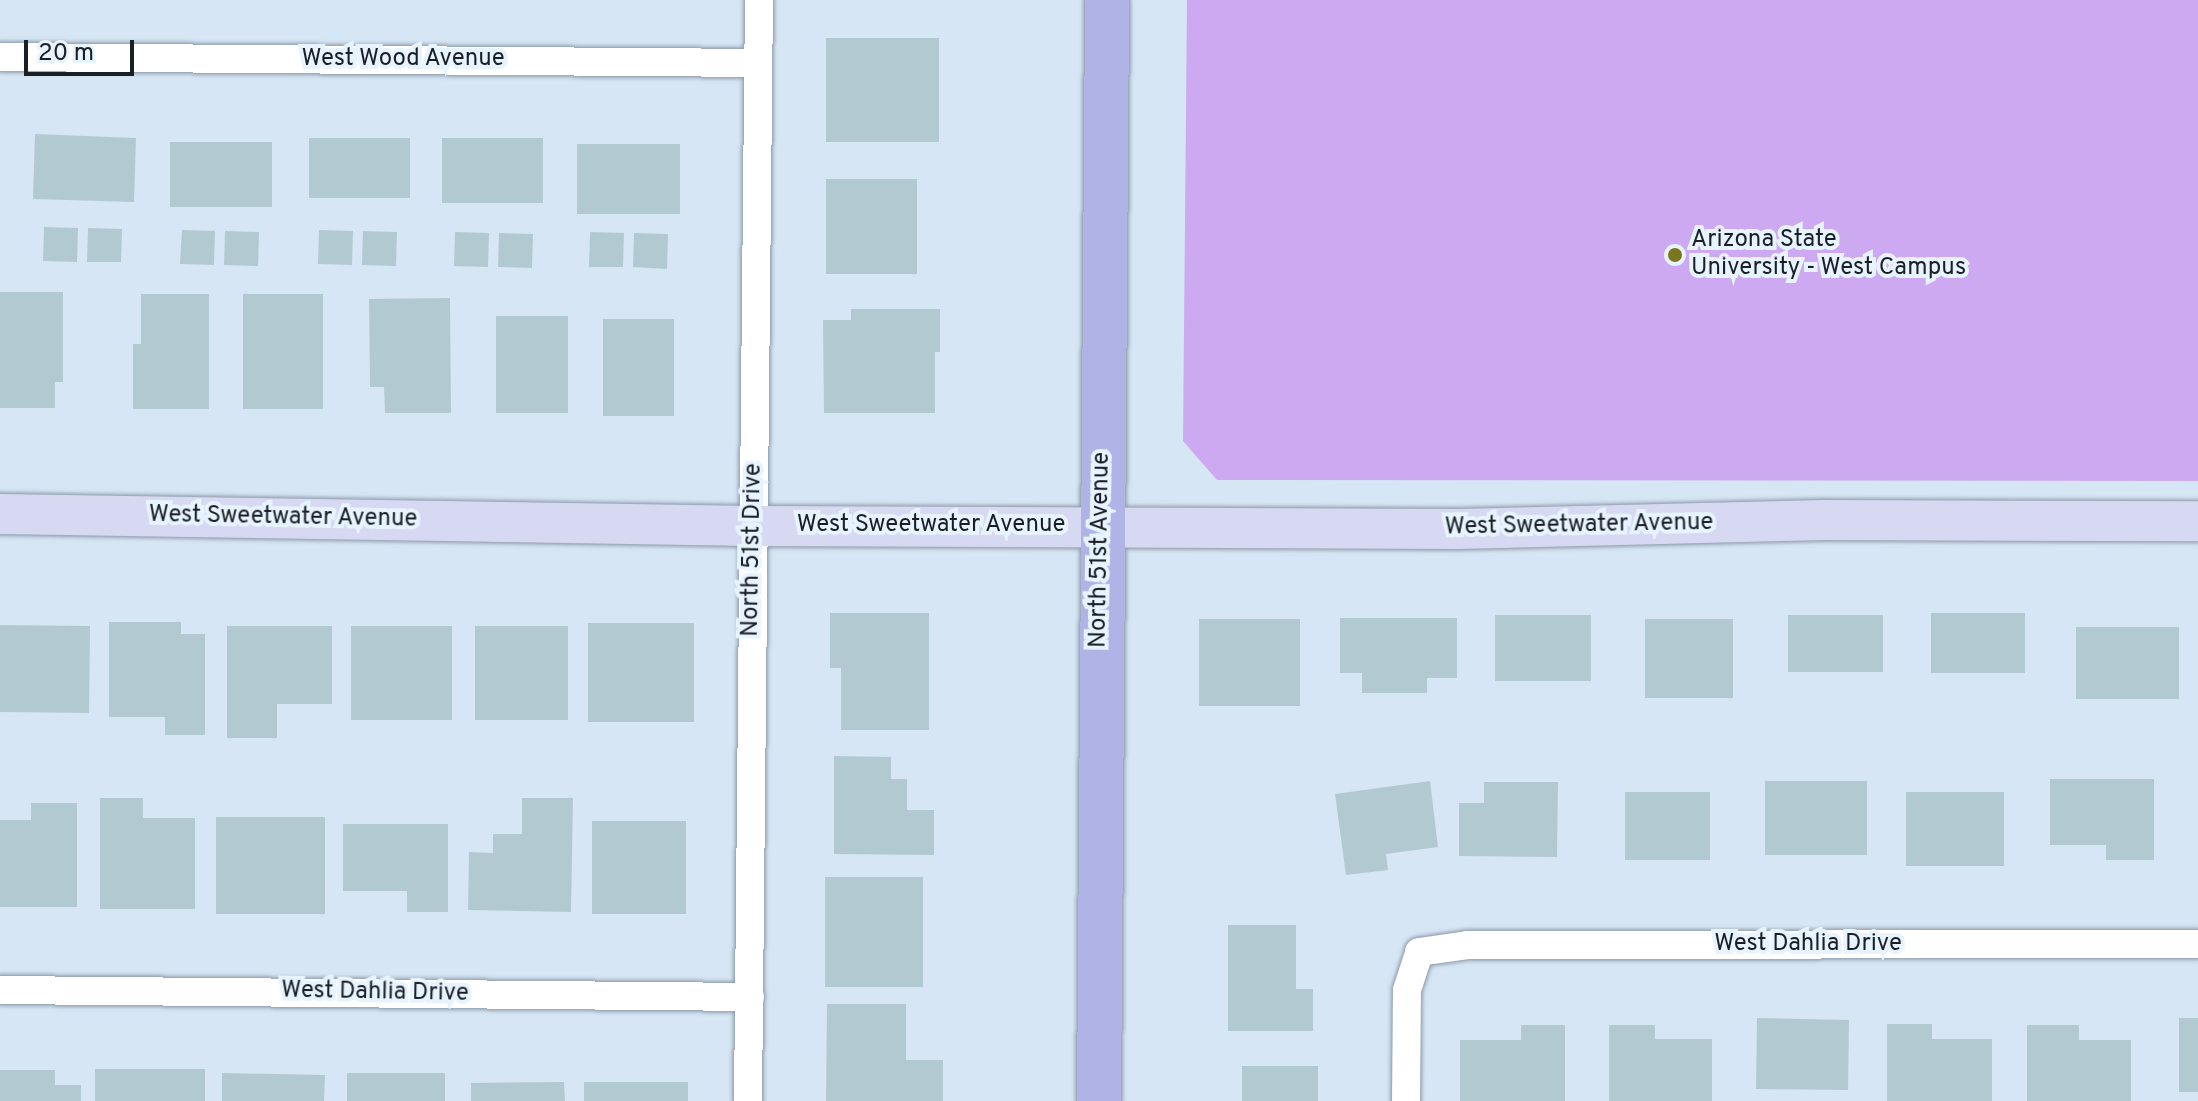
<!DOCTYPE html>
<style>
body{margin:0}
#map{position:relative;width:2198px;height:1101px;overflow:hidden;background:#d7e6f5;font-family:Overpass,sans-serif}
div>[style]{position:absolute}
.green>*{inset:0;background:#cca9f1}
.building>*{inset:0;background:#b3c9d1}
.roads{filter:drop-shadow(0 0 2px #8b99a7) drop-shadow(0 0 2px #8b99a7)}
.street>*{height:28px;margin:-14px;padding:0 14px;transform-origin:14px;border-radius:14px;background:#fff}
.secondary>*{height:40px;margin:-20px;padding:0 20px;transform-origin:20px;border-radius:20px;background:#d7d9f2}
.primary>*{height:44px;margin:-22px;padding:0 22px;transform-origin:22px;border-radius:22px;background:#afb3e6}
.dots>*{width:22px;height:22px;translate:-50% -50%;box-sizing:border-box;border:4px solid #e7f3ff;border-radius:50%}
span{translate:-50% -50%;white-space:nowrap;text-align:center;line-height:1.15;-webkit-text-stroke:8px #e7f3ff;paint-order:stroke}
.street-label{font-size:24px;color:#191f24}
.poi-label{font-size:24px;color:#191f24}
.left{translate:0 -50%;text-align:left}
.scale{position:absolute;left:24px;top:40px;width:110px;height:36px;box-sizing:border-box;border:4px solid #191f24;border-top:0;padding-left:10px;font-size:24px;line-height:28px;white-space:nowrap;color:#191f24;-webkit-text-stroke:6px #e7f3ff;paint-order:stroke}
</style>
<div id="map">
<div class="green">
<i style="clip-path:polygon(1187px 0,2198px 0,2198px 481px,1217px 480px,1183px 441px)"></i>
</div>
<div class="building">
<i style="clip-path:polygon(826px 38px,939px 38px,939px 142px,826px 142px)"></i>
<i style="clip-path:polygon(35px 134px,136px 138px,134px 202px,33px 199px)"></i>
<i style="clip-path:polygon(309px 138px,410px 138px,410px 198px,309px 198px)"></i>
<i style="clip-path:polygon(442px 138px,543px 138px,543px 203px,442px 203px)"></i>
<i style="clip-path:polygon(170px 142px,272px 142px,272px 207px,170px 207px)"></i>
<i style="clip-path:polygon(577px 144px,680px 144px,680px 214px,577px 214px)"></i>
<i style="clip-path:polygon(826px 179px,917px 179px,917px 274px,826px 274px)"></i>
<i style="clip-path:polygon(44px 227px,78px 228px,77px 262px,43px 261px)"></i>
<i style="clip-path:polygon(88px 228px,122px 229px,121px 262px,87px 262px)"></i>
<i style="clip-path:polygon(182px 230px,215px 231px,214px 265px,180px 264px)"></i>
<i style="clip-path:polygon(319px 230px,353px 231px,352px 265px,318px 264px)"></i>
<i style="clip-path:polygon(225px 231px,259px 232px,258px 266px,224px 265px)"></i>
<i style="clip-path:polygon(363px 231px,397px 232px,396px 266px,362px 265px)"></i>
<i style="clip-path:polygon(455px 232px,489px 233px,488px 267px,454px 266px)"></i>
<i style="clip-path:polygon(590px 232px,624px 233px,623px 267px,589px 267px)"></i>
<i style="clip-path:polygon(499px 233px,533px 234px,532px 268px,498px 267px)"></i>
<i style="clip-path:polygon(634px 233px,668px 234px,667px 269px,633px 267px)"></i>
<i style="clip-path:polygon(0 292px,63px 292px,63px 382px,55px 382px,55px 408px,0 408px)"></i>
<i style="clip-path:polygon(141px 294px,209px 294px,209px 409px,133px 409px,133px 344px,141px 344px)"></i>
<i style="clip-path:polygon(243px 294px,323px 294px,323px 409px,243px 409px)"></i>
<i style="clip-path:polygon(450px 298px,451px 413px,385px 413px,384px 387px,370px 387px,369px 299px)"></i>
<i style="clip-path:polygon(851px 309px,940px 309px,940px 352px,935px 352px,935px 413px,824px 413px,823px 320px,851px 320px)"></i>
<i style="clip-path:polygon(496px 316px,568px 316px,568px 413px,496px 413px)"></i>
<i style="clip-path:polygon(603px 319px,674px 319px,674px 416px,603px 416px)"></i>
<i style="clip-path:polygon(830px 613px,929px 613px,929px 730px,841px 730px,841px 668px,830px 668px)"></i>
<i style="clip-path:polygon(1931px 613px,2025px 613px,2025px 673px,1931px 673px)"></i>
<i style="clip-path:polygon(1495px 615px,1591px 615px,1591px 681px,1495px 681px)"></i>
<i style="clip-path:polygon(1788px 615px,1883px 615px,1883px 672px,1788px 672px)"></i>
<i style="clip-path:polygon(1340px 618px,1457px 618px,1457px 678px,1427px 678px,1427px 693px,1362px 693px,1362px 673px,1340px 673px)"></i>
<i style="clip-path:polygon(1199px 619px,1300px 619px,1300px 706px,1199px 706px)"></i>
<i style="clip-path:polygon(1645px 619px,1733px 619px,1733px 698px,1645px 698px)"></i>
<i style="clip-path:polygon(109px 622px,181px 622px,181px 634px,205px 634px,205px 735px,165px 735px,165px 717px,109px 717px)"></i>
<i style="clip-path:polygon(588px 623px,694px 623px,694px 722px,588px 722px)"></i>
<i style="clip-path:polygon(0 625px,90px 626px,89px 713px,0 712px)"></i>
<i style="clip-path:polygon(227px 626px,332px 626px,332px 704px,277px 704px,277px 738px,227px 738px)"></i>
<i style="clip-path:polygon(351px 626px,452px 626px,452px 720px,351px 720px)"></i>
<i style="clip-path:polygon(475px 626px,568px 626px,568px 720px,475px 720px)"></i>
<i style="clip-path:polygon(2076px 627px,2179px 627px,2179px 699px,2076px 699px)"></i>
<i style="clip-path:polygon(834px 756px,891px 757px,891px 779px,907px 779px,907px 810px,934px 810px,934px 855px,834px 854px)"></i>
<i style="clip-path:polygon(2050px 779px,2154px 779px,2154px 860px,2106px 860px,2106px 845px,2050px 845px)"></i>
<i style="clip-path:polygon(1430px 781px,1438px 847px,1386px 854px,1388px 870px,1346px 875px,1335px 794px)"></i>
<i style="clip-path:polygon(1765px 781px,1867px 781px,1867px 855px,1765px 855px)"></i>
<i style="clip-path:polygon(1484px 782px,1558px 782px,1557px 857px,1459px 856px,1459px 803px,1484px 803px)"></i>
<i style="clip-path:polygon(1625px 792px,1710px 792px,1710px 860px,1625px 860px)"></i>
<i style="clip-path:polygon(1906px 792px,2004px 792px,2004px 866px,1906px 866px)"></i>
<i style="clip-path:polygon(100px 798px,143px 798px,143px 818px,195px 818px,195px 909px,100px 909px)"></i>
<i style="clip-path:polygon(522px 798px,573px 798px,571px 912px,468px 910px,469px 852px,493px 853px,493px 834px,522px 834px)"></i>
<i style="clip-path:polygon(31px 803px,77px 803px,77px 907px,0 907px,0 820px,31px 820px)"></i>
<i style="clip-path:polygon(216px 817px,325px 817px,325px 914px,216px 914px)"></i>
<i style="clip-path:polygon(592px 821px,686px 821px,686px 914px,592px 914px)"></i>
<i style="clip-path:polygon(343px 824px,448px 824px,448px 912px,407px 912px,407px 891px,343px 891px)"></i>
<i style="clip-path:polygon(825px 877px,923px 877px,923px 987px,825px 987px)"></i>
<i style="clip-path:polygon(1228px 925px,1296px 925px,1296px 989px,1313px 989px,1313px 1031px,1228px 1031px)"></i>
<i style="clip-path:polygon(827px 1004px,906px 1004px,906px 1060px,943px 1060px,943px 1101px,826px 1101px)"></i>
<i style="clip-path:polygon(1757px 1018px,1849px 1020px,1848px 1090px,1756px 1089px)"></i>
<i style="clip-path:polygon(2179px 1018px,2198px 1018px,2198px 1092px,2179px 1092px)"></i>
<i style="clip-path:polygon(1887px 1024px,1932px 1024px,1932px 1039px,1992px 1039px,1992px 1101px,1887px 1101px)"></i>
<i style="clip-path:polygon(1521px 1025px,1565px 1025px,1565px 1101px,1460px 1101px,1460px 1040px,1521px 1040px)"></i>
<i style="clip-path:polygon(1609px 1025px,1655px 1025px,1655px 1039px,1712px 1039px,1712px 1101px,1609px 1101px)"></i>
<i style="clip-path:polygon(2027px 1025px,2079px 1025px,2079px 1040px,2131px 1040px,2131px 1101px,2027px 1101px)"></i>
<i style="clip-path:polygon(1242px 1066px,1318px 1066px,1318px 1101px,1242px 1101px)"></i>
<i style="clip-path:polygon(95px 1069px,205px 1069px,205px 1101px,95px 1101px)"></i>
<i style="clip-path:polygon(0 1070px,55px 1070px,55px 1085px,81px 1085px,81px 1101px,0 1101px)"></i>
<i style="clip-path:polygon(222px 1073px,325px 1075px,324px 1101px,222px 1101px)"></i>
<i style="clip-path:polygon(347px 1073px,445px 1073px,445px 1101px,347px 1101px)"></i>
<i style="clip-path:polygon(564px 1082px,565px 1101px,471px 1101px,471px 1083px)"></i>
<i style="clip-path:polygon(584px 1082px,688px 1082px,688px 1101px,584px 1101px)"></i>
</div>
<div class="roads">
<div class="street">
<i style="left:0;top:57px;width:758px;rotate:0.45deg"></i>
<i style="left:0;top:990px;width:750px;rotate:0.53deg"></i>
<i style="left:748px;top:1101px;width:1101px;rotate:-89.43deg"></i>
<i style="left:1406px;top:1101px;width:111px;rotate:-89.5deg"></i>
<i style="left:1407px;top:990px;width:40px;rotate:-72deg"></i>
<i style="left:1419px;top:952px;width:49px;rotate:-8.1deg"></i>
<i style="left:1468px;top:945px;width:730px;rotate:-0.08deg"></i>
</div>
<div class="secondary">
<i style="left:0;top:514px;width:753px;rotate:0.91deg"></i>
<i style="left:753px;top:526px;width:705px;rotate:0.24deg"></i>
<i style="left:1458px;top:529px;width:366px;rotate:-1.4deg"></i>
<i style="left:1824px;top:520px;width:374px;rotate:0.2deg"></i>
</div>
<div class="primary">
<i style="left:1099px;top:1101px;width:1101px;rotate:-89.58deg"></i>
</div>
</div>
<div class="dots">
<i style="left:1675px;top:255px;background:#7b761b"></i>
</div>
<div class="street-label">
<span style="left:403px;top:60px">West Wood Avenue</span>
<span style="left:283px;top:518px;rotate:1deg">West Sweetwater Avenue</span>
<span style="left:931px;top:526px">West Sweetwater Avenue</span>
<span style="left:1579px;top:526px;rotate:-1deg">West Sweetwater Avenue</span>
<span style="left:753px;top:550px;rotate:-89deg">North 51st Drive</span>
<span style="left:1101px;top:550px;rotate:-89deg">North 51st Avenue</span>
<span style="left:1808px;top:945px">West Dahlia Drive</span>
<span style="left:375px;top:993px;rotate:1deg">West Dahlia Drive</span>
</div>
<div class="poi-label">
<span class="left" style="left:1691px;top:255px">Arizona State<br>University - West Campus</span>
</div>
<div class="scale">20 m</div>
</div>
